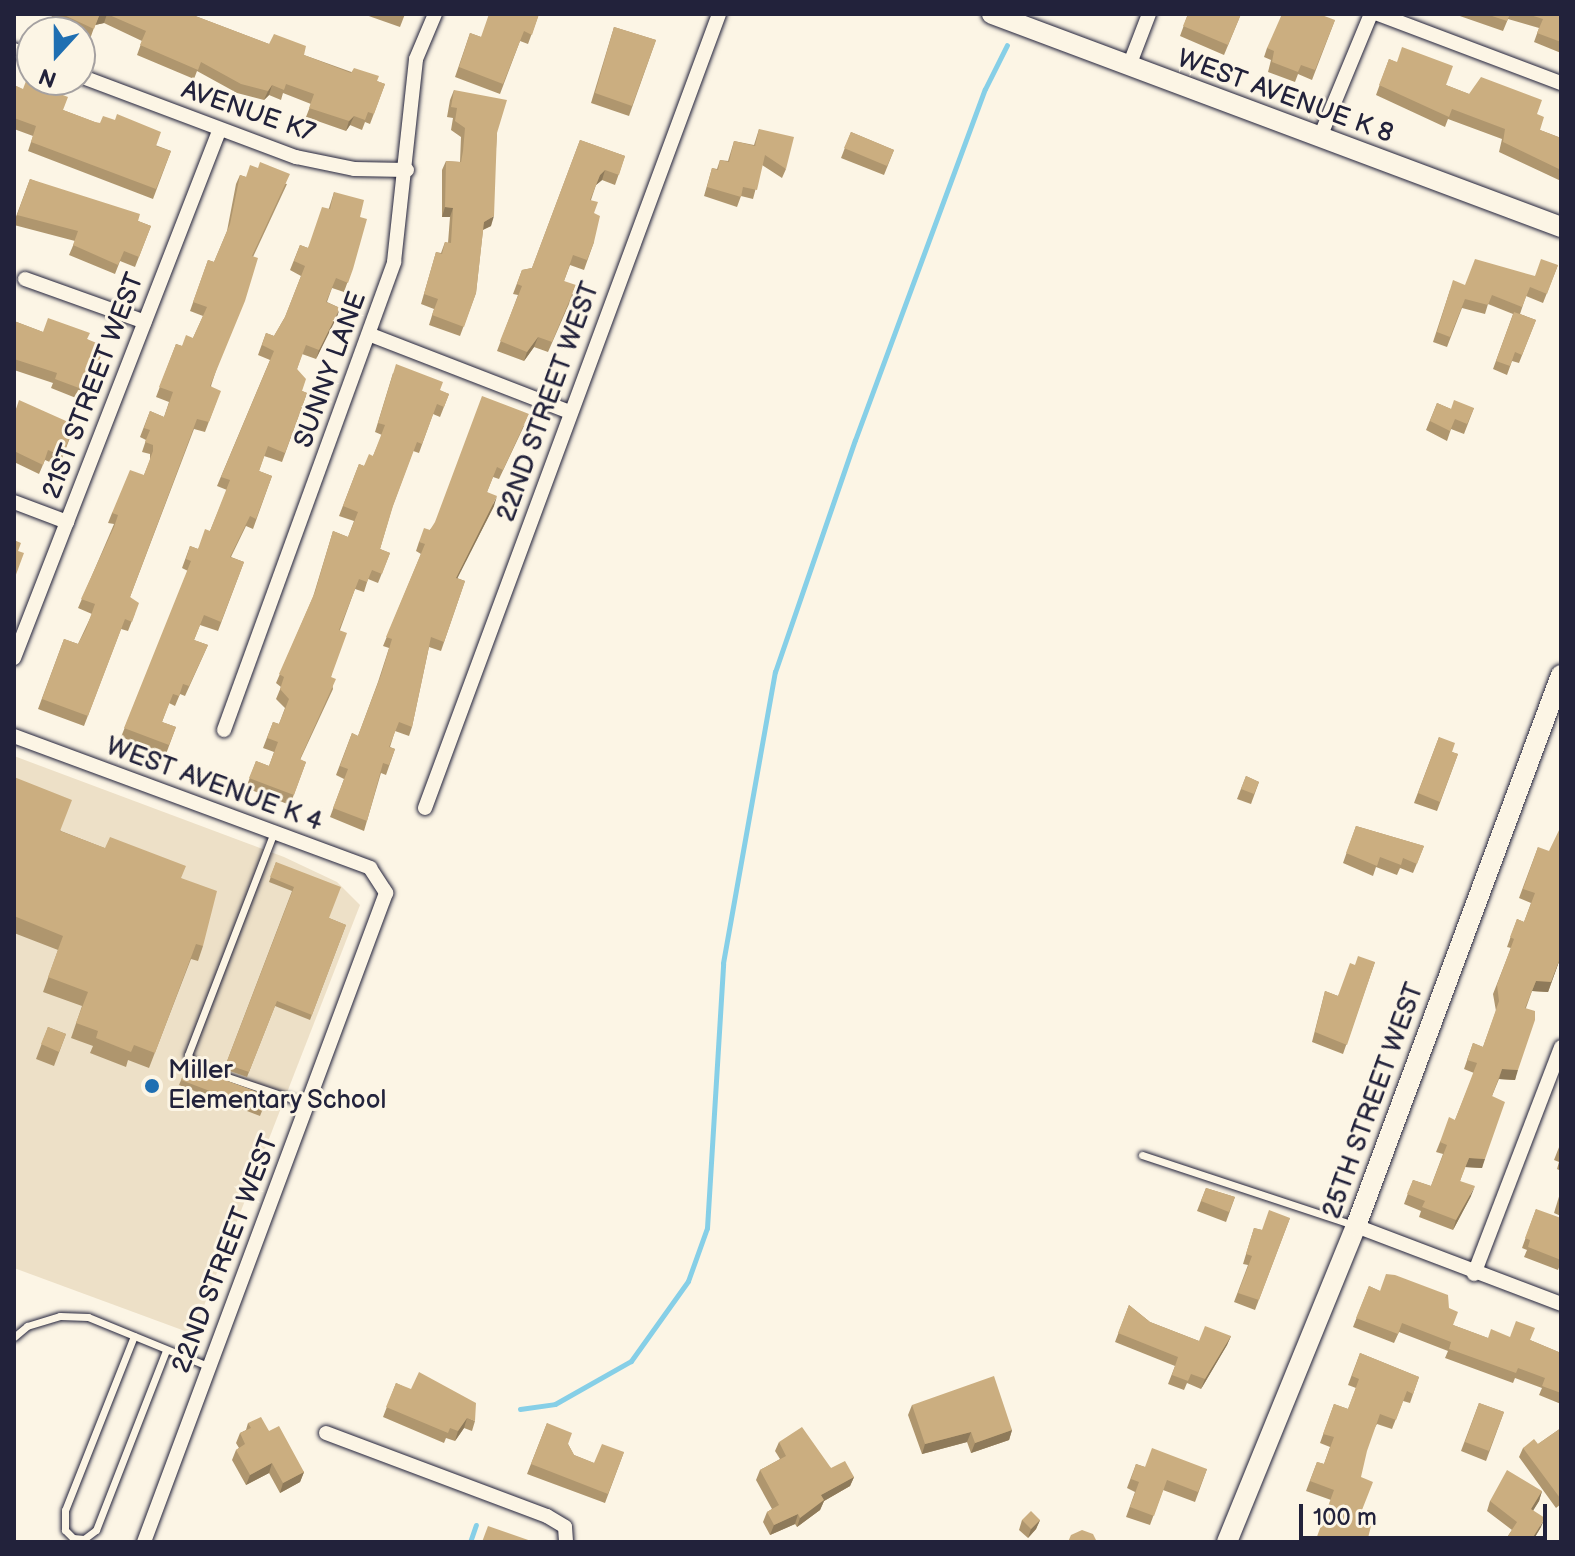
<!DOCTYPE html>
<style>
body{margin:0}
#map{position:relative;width:1575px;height:1556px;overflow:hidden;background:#fcf5e5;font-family:"Balsamiq Sans",sans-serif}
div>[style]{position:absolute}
.built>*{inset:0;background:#ede0c7}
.stream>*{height:5px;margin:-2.5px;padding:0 2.5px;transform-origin:2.5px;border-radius:2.5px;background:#86cfe7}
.roads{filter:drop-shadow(0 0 2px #22223b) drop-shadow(0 0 2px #22223b)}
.lane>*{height:7px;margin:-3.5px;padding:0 3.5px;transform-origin:3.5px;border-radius:3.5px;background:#fcf5e5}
.street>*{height:14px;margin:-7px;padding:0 7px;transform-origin:7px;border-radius:7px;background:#fcf5e5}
.secondary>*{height:20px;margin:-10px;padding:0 10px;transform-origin:10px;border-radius:10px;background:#fcf5e5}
.wall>*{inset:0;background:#af966e}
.shaded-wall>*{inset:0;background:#8e7a5a}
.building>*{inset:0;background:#cbae80}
.dots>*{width:22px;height:22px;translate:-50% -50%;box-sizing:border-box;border:4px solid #fcf5e5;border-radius:50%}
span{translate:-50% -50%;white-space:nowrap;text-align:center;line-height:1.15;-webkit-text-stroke:6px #fcf5e5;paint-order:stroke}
.street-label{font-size:26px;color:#22223b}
.poi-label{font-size:26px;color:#22223b}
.left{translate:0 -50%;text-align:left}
.frame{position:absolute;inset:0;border:16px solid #22223b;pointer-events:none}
.north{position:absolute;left:16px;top:16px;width:80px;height:80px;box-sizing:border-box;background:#fcf5e5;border:2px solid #a5a1a1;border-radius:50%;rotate:201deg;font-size:22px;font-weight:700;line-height:32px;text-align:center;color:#22223b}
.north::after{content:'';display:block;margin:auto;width:28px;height:36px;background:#1f6fb2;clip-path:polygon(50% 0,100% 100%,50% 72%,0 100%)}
.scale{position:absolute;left:1299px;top:1504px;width:248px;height:36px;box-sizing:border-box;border:4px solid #22223b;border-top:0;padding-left:10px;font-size:24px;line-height:28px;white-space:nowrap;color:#22223b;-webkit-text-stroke:6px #fcf5e5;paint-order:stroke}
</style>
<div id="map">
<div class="built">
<i style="clip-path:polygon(14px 756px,284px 857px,337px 882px,360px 905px,193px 1334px,14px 1268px)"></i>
</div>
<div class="stream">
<i style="left:520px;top:1409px;width:35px;rotate:-8deg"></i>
<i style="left:555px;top:1404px;width:87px;rotate:-29.5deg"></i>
<i style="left:631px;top:1361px;width:98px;rotate:-54.5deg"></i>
<i style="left:688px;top:1281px;width:56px;rotate:-70.3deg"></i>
<i style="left:707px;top:1228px;width:265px;rotate:-86.5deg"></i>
<i style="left:723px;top:963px;width:296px;rotate:-79.9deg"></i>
<i style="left:775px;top:672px;width:245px;rotate:-71deg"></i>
<i style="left:855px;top:440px;width:374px;rotate:-69.7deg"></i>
<i style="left:985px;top:89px;width:49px;rotate:-63.4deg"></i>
<i style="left:470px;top:1542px;width:18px;rotate:-71deg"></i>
</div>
<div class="roads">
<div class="lane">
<i style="left:274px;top:832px;width:239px;rotate:111.1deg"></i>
<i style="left:188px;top:1055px;width:13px;rotate:58deg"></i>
<i style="left:195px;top:1066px;width:118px;rotate:18.7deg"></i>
<i style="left:1142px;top:1155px;width:223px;rotate:18.3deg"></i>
<i style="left:134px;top:1336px;width:187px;rotate:111.6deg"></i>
<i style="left:65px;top:1510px;width:20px;rotate:90deg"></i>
<i style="left:65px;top:1530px;width:11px;rotate:45deg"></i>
<i style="left:73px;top:1538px;width:11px;rotate:5deg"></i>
<i style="left:84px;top:1539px;width:15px;rotate:-37deg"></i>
<i style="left:96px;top:1530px;width:193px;rotate:-68.7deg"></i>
<i style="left:14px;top:1337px;width:17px;rotate:-40deg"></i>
<i style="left:27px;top:1326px;width:34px;rotate:-17deg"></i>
<i style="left:60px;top:1316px;width:28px;rotate:2deg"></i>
<i style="left:88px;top:1317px;width:132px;rotate:22.3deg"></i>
</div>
<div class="street">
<i style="left:1378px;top:14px;width:196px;rotate:20.7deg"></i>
<i style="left:14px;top:50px;width:19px;rotate:21deg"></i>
<i style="left:1129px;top:66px;width:56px;rotate:-69deg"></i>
<i style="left:80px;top:76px;width:231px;rotate:20.6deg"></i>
<i style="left:296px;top:157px;width:59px;rotate:11.7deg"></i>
<i style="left:354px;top:169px;width:53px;rotate:1.1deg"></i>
<i style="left:1320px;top:137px;width:133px;rotate:-67.5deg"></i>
<i style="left:25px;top:279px;width:127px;rotate:19.7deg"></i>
<i style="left:371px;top:335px;width:213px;rotate:21.2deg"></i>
<i style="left:14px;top:502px;width:57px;rotate:20.7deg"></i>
<i style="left:14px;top:658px;width:565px;rotate:-68.74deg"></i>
<i style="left:224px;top:730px;width:498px;rotate:-70deg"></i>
<i style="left:394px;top:262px;width:204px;rotate:-83.8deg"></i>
<i style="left:416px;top:59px;width:49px;rotate:-67.1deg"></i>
<i style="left:14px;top:736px;width:380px;rotate:20.3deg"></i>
<i style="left:370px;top:868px;width:30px;rotate:57deg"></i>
<i style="left:386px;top:893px;width:693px;rotate:110.45deg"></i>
<i style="left:425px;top:808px;width:847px;rotate:-69.68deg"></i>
<i style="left:1356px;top:1226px;width:219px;rotate:20.8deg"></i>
<i style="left:1474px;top:1274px;width:243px;rotate:-69deg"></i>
<i style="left:326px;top:1433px;width:236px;rotate:20.6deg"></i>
<i style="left:547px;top:1516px;width:21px;rotate:31deg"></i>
<i style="left:565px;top:1527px;width:15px;rotate:86deg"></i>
</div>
<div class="secondary">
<i style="left:992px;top:14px;width:608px;rotate:20.52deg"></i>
<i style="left:1227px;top:1542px;width:341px;rotate:-67.8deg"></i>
<i style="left:1356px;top:1226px;width:588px;rotate:-69.59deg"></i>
</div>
</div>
<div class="wall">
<i style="clip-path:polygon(53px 14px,190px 14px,269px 44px,304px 55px,385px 84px,370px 124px,365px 122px,362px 130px,350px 125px,346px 131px,306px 117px,311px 104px,283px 93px,281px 100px,269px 95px,264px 100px,237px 93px,197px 71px,194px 79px,137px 55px,142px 41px,104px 23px,95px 25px,90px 39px,80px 34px,80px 32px,76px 32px,50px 20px)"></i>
<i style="clip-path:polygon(363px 14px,405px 14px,400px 27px)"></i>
<i style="clip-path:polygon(539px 14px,528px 44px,520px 41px,500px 94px,455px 77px,470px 33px,481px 37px)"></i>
<i style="clip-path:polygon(1188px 14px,1241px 14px,1224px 55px,1180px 36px)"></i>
<i style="clip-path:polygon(1454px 14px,1561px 14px,1561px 53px,1534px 42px,1539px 28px,1508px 19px,1503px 31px)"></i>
<i style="clip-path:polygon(1335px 20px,1312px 80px,1298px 74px,1295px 82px,1268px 72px,1271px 60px,1264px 57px,1267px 48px)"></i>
<i style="clip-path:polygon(614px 27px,656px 40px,629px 116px,591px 103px)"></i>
<i style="clip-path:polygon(1389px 59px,1446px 85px,1469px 94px,1537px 115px,1540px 130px,1561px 138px,1561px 181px,1499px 152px,1502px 139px,1448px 119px,1445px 127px,1376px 95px)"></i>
<i style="clip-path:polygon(14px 85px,63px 110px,171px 151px,153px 199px,28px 151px,33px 136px,14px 129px)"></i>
<i style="clip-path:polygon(454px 90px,497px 133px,491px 226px,483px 230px,476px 293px,460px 336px,429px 325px,434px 309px,421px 304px,436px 252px,441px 253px,445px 242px,448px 243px,450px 217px,442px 217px,442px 170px,446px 161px,460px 162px,461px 137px,451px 130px,453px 118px,447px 117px,450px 100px)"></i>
<i style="clip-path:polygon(759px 129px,786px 169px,782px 178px,762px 165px,753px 199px,741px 196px,737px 207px,704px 196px,712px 168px,717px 169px,720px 160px,728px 161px,734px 141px,754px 145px)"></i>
<i style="clip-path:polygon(851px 132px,894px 150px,884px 175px,841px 158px)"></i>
<i style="clip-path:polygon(580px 140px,625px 156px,615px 185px,602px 180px,596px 185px,591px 200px,594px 213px,594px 242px,584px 270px,570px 265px,564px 281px,573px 295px,548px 352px,534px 347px,524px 361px,497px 351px,518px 295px,513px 294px,522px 270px,532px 268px)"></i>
<i style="clip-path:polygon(240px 175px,246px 177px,287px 184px,253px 257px,211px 386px,217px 400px,205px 432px,194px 429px,130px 597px,135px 613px,128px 631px,121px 629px,84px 726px,38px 709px,64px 639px,78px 644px,92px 614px,78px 608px,114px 524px,108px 523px,112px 513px,144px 475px,150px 460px,150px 454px,142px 452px,146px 440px,140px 437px,150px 411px,164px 417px,169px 402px,156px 397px,176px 344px,182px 346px,193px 338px,203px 316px,190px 311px,208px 260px,214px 262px,227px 231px,236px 184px)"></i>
<i style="clip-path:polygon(30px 179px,151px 226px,135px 267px,120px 261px,115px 274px,69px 255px,75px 241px,14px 225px,14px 222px)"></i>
<i style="clip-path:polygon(334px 192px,360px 217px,349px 278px,344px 292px,332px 288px,327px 302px,340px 308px,316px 359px,302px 354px,297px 369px,302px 391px,307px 393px,282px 462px,264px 456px,259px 471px,272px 476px,253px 529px,246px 526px,231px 557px,244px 562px,218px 631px,200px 625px,194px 640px,208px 645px,204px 654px,185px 696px,180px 694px,175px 706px,169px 703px,162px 722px,176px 727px,166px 754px,121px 737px,188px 571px,182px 568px,190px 546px,198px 549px,210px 531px,227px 490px,217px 486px,270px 360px,258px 355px,266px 333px,274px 336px,285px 317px,301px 276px,290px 270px,300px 245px,308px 248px,329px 208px)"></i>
<i style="clip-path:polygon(1558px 265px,1543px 303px,1526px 296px,1520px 314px,1536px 320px,1519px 363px,1512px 361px,1507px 375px,1493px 369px,1513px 314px,1488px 304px,1485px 314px,1462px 308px,1447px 347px,1433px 342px,1450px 290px,1465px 285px,1535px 276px)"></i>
<i style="clip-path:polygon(14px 321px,43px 332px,87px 339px,96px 351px,102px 353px,87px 393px,78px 390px,76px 398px,51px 388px,53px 383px,14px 370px)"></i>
<i style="clip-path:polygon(393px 373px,449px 394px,440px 417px,433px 414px,419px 453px,413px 451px,392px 508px,380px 549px,390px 553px,378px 583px,368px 579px,364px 592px,355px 589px,340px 630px,331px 677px,333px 689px,300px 760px,306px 762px,290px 805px,246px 788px,256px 761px,269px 766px,274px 752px,263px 748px,273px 722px,279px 724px,285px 708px,276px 699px,281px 687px,276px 683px,313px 597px,333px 531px,348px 537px,354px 521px,339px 516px,359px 464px,364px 466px,373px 456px,382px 435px,375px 432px)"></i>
<i style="clip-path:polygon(1437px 403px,1451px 409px,1474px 408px,1464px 434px,1451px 429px,1447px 441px,1426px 430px)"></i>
<i style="clip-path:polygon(14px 408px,75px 425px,59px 466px,45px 460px,39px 474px,14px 462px)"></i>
<i style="clip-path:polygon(525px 424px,499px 479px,493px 477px,487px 492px,494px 506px,457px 578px,465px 581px,441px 651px,429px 647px,412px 727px,409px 736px,395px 731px,390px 747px,395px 749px,386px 775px,381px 773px,364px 831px,330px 817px,344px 779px,336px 775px,352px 733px,358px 736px,378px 682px,389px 648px,383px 646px,421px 554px,416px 551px,419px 542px)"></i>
<i style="clip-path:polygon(1439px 737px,1452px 752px,1458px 754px,1437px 811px,1414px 803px)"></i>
<i style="clip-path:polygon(1246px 776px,1259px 782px,1251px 804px,1237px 799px)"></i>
<i style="clip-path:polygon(14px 777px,61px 831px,181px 878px,203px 946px,198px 961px,191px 959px,149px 1068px,128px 1060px,126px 1067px,90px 1053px,93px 1046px,71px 1038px,82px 1006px,43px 992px,58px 950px,14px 933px)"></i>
<i style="clip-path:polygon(1356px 826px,1424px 846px,1413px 873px,1400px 868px,1397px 875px,1376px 867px,1373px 876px,1343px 863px)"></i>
<i style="clip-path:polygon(1538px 847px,1561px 956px,1548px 992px,1532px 991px,1526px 1008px,1515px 1080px,1499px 1079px,1492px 1096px,1482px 1168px,1465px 1167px,1460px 1181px,1471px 1196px,1453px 1230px,1419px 1217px,1421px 1211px,1404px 1204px,1413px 1180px,1431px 1186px,1443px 1154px,1436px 1152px,1440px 1142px,1455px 1120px,1474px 1073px,1464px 1069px,1473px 1043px,1483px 1047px,1496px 1011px,1493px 994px,1511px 948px,1507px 947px,1517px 919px,1524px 922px,1531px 903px,1519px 898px)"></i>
<i style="clip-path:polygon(276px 862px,329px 918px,346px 925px,310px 1020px,275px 1006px,247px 1077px,224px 1069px,292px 891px,269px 882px)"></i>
<i style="clip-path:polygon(1375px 962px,1343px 1054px,1312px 1042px,1325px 991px,1338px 996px,1355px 965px)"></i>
<i style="clip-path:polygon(48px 1027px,66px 1034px,54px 1066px,36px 1059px)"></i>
<i style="clip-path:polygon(187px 1066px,268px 1096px,260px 1116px,179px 1085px)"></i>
<i style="clip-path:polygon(1561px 1142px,1561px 1171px,1557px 1169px,1559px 1162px,1554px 1160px)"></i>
<i style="clip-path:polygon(1206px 1188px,1235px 1197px,1226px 1222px,1197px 1211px)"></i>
<i style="clip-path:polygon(1561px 1190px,1561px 1216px,1554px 1213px)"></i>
<i style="clip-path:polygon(1536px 1209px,1561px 1234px,1561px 1262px,1558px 1270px,1524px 1257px,1527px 1250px,1522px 1248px)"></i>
<i style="clip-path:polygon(1290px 1218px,1255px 1310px,1234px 1302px,1248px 1265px,1243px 1264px,1254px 1228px,1262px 1230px)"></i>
<i style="clip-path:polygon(1369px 1286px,1380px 1291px,1449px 1308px,1453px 1325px,1488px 1338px,1510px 1337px,1530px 1340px,1561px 1353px,1561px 1404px,1539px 1395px,1542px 1388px,1515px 1378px,1513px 1383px,1445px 1358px,1448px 1351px,1399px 1332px,1394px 1343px,1353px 1327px)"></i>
<i style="clip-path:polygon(1129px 1305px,1150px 1322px,1199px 1341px,1231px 1336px,1227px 1345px,1201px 1389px,1187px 1383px,1184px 1390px,1168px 1384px,1175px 1366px,1115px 1342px)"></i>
<i style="clip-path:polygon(1360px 1353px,1419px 1377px,1410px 1403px,1403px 1401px,1392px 1429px,1377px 1424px,1331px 1500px,1306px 1491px,1317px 1462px,1324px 1464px,1330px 1447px,1320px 1443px,1334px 1404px,1348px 1409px,1356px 1388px,1348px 1385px)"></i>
<i style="clip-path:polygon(396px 1383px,475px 1421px,472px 1431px,464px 1428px,455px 1441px,446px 1438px,444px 1443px,383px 1417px)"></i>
<i style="clip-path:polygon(1479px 1403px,1504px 1412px,1486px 1461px,1461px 1451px)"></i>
<i style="clip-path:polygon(912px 1405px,1012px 1430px,1009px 1440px,971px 1453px,967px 1442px,922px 1454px,908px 1415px)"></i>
<i style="clip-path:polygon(248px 1423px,269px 1431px,304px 1472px,300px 1482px,280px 1493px,269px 1473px,246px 1485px,232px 1460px,236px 1450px,239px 1448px,236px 1443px,240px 1433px,246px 1430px)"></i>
<i style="clip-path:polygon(547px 1423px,568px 1444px,574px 1455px,594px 1463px,624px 1452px,605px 1503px,527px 1474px)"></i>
<i style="clip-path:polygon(1561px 1428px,1561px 1504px,1556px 1508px,1519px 1457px,1523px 1448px,1538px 1444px)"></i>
<i style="clip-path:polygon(779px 1442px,831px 1468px,854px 1477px,850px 1486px,824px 1501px,820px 1510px,797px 1527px,795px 1524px,770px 1535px,763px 1522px,767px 1512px,772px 1509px,756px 1480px,760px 1470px,780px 1459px,775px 1451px)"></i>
<i style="clip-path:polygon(1136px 1464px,1145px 1467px,1207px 1469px,1195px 1502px,1163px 1490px,1150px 1525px,1126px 1517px,1135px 1492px,1127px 1488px)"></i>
<i style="clip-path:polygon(1542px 1491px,1539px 1501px,1533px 1510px,1541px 1527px,1532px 1542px,1504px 1542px,1512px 1530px,1487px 1511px,1490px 1501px)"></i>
<i style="clip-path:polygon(1022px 1520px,1040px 1520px,1036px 1529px,1028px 1538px,1019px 1530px)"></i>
</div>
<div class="shaded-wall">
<i style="clip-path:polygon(107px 14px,104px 23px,95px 25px,99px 16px)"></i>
<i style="clip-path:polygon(272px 85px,269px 95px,264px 100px,268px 91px)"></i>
<i style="clip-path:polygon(354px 116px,350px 125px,346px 131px,349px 121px)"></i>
<i style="clip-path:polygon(605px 170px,602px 180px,596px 185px,600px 175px)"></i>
<i style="clip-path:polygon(445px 207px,453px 208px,450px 217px,442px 217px)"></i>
<i style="clip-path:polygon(494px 216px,491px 226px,480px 231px,484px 222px)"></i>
<i style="clip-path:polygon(340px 308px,337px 317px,316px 359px,319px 350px)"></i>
<i style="clip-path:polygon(538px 337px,534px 347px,524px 361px,527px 352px)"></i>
<i style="clip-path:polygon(497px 496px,494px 506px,453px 587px,456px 578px)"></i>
<i style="clip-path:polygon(1561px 956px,1548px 992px,1532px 991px,1536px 981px)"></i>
<i style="clip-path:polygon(1502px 1069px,1518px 1070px,1515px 1080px,1499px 1079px)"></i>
<i style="clip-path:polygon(1469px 1158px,1485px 1159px,1482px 1168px,1465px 1167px)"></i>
<i style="clip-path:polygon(1475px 1186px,1471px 1196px,1453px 1230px,1456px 1220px)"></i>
<i style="clip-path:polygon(1231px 1336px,1227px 1345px,1201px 1389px,1205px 1379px)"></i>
<i style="clip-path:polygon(467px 1418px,464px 1428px,455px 1441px,458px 1431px)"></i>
<i style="clip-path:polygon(1012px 1430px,1009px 1440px,971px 1453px,975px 1443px)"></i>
<i style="clip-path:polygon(971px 1432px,967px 1442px,922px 1454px,925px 1444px)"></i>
<i style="clip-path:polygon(272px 1463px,269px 1473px,246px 1485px,250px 1475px)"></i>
<i style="clip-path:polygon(304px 1472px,300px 1482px,280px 1493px,283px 1483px)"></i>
<i style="clip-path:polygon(854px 1477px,850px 1486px,824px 1501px,820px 1510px,797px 1527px,800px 1518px,821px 1495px)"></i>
<i style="clip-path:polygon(1542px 1491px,1539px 1501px,1528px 1519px,1531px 1509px)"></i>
<i style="clip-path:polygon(798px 1514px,795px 1524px,770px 1535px,774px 1525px)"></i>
<i style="clip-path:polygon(1545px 1518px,1541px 1527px,1532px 1542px,1530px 1542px)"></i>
<i style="clip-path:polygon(1040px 1520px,1036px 1529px,1028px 1538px,1031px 1529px)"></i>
</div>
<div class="building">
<i style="clip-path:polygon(62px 14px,106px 14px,99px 16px,94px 29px)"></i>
<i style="clip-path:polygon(107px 14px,190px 14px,269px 44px,274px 34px,306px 46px,304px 55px,351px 73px,354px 68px,379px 76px,377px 81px,385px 84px,374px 114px,368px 112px,365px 120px,354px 116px,349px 121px,309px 108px,314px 94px,286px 84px,284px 90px,272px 85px,268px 91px,241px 84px,201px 62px,198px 70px,140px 45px,146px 31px)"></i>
<i style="clip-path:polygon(489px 14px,539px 14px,532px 35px,524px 31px,503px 84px,459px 67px,470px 33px,481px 37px)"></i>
<i style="clip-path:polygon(1188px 14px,1241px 14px,1228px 45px,1183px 26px)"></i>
<i style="clip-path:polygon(1282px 14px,1319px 14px,1335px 20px,1315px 70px,1301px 65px,1298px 72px,1272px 62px,1274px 51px,1267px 48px)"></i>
<i style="clip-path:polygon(1486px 14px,1510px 14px,1507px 21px)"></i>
<i style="clip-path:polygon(1527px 14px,1561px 14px,1561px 42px,1537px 33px,1543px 19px)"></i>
<i style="clip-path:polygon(614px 27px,656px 40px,632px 106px,595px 93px)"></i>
<i style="clip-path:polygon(1402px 47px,1453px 66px,1446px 85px,1469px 94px,1481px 77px,1542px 100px,1537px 114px,1544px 117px,1540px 130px,1561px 138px,1561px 170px,1503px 142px,1505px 129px,1452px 109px,1449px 117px,1379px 85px,1389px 59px,1397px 62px)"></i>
<i style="clip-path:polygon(26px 81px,68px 97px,63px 110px,95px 122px,100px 123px,103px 116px,115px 120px,117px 114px,161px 132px,156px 146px,171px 151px,156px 189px,31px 142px,36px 126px,14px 118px,14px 85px,23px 89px)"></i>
<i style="clip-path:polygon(454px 90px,507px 100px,497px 133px,494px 216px,484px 222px,476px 293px,464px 327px,432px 315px,438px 299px,424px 294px,436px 252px,442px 254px,445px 242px,451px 243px,453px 208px,445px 207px,446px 161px,461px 162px,463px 151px,465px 128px,455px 121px,457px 108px,451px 107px)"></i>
<i style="clip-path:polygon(759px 129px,794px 137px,786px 169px,765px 155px,757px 190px,743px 187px,741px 197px,707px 187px,712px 168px,718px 170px,720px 160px,729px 162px,734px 141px,755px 146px)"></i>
<i style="clip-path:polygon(851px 132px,894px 150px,887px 166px,844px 148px)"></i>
<i style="clip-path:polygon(580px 140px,625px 156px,619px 175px,605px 170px,600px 175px,590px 200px,598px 202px,594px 213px,600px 216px,594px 242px,587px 260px,573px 255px,564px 281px,576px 285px,552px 342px,538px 337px,527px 352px,500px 341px,522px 286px,517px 284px,522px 270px,532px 268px)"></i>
<i style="clip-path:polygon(260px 162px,290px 174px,252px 256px,258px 258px,245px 301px,210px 386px,221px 391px,209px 422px,197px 419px,130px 597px,139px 603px,132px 622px,125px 619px,88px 716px,42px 699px,64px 639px,78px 644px,86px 629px,95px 604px,81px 599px,114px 527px,118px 515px,112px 513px,130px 470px,144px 475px,153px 451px,153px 445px,145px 442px,150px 430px,144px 428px,150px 411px,164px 417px,173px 392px,159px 387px,176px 344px,182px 346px,186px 335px,193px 338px,207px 307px,193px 302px,208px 260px,214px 262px,230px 224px,240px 175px,246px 177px,250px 165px,258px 168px)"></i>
<i style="clip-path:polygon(30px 179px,140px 214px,138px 221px,151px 226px,139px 257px,124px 251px,118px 265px,73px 245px,78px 231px,17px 215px)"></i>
<i style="clip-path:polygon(334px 192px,364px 200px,360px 217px,367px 219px,353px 269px,348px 283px,336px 278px,326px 302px,340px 308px,319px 350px,306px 345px,297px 369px,306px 379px,302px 391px,307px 393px,285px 453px,268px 446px,259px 471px,272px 476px,256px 519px,250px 516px,230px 557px,244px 562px,221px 622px,204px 615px,194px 640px,208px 645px,189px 686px,183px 684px,179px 696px,173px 694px,162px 722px,176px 727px,169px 745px,124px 728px,191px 561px,186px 559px,190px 546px,198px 549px,205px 529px,210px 531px,230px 480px,221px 477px,274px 351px,262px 345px,266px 333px,274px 336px,285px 317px,305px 266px,294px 261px,300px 245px,308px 248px,322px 207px,330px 209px)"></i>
<i style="clip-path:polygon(1475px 259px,1535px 276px,1541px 259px,1558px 265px,1547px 294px,1530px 287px,1522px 307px,1492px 295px,1488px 305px,1465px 299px,1450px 337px,1437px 332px,1453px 280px,1465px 285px)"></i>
<i style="clip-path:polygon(1514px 312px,1536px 320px,1522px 355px,1515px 352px,1510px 366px,1496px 361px)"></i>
<i style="clip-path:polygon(48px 318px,90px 333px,87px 339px,99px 344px,96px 351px,102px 353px,90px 384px,82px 381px,79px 388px,55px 379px,57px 373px,14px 359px,14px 321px,43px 332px)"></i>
<i style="clip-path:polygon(396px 364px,443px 382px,440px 390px,449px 394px,444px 407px,437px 404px,422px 444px,417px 442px,393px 506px,380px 549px,390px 553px,382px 574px,372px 570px,367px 582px,359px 579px,339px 630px,347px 633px,331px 677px,336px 679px,300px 759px,306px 762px,294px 795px,249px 778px,256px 761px,269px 766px,278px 742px,267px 738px,273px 722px,279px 724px,289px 699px,280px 689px,284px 677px,279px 674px,315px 592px,333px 531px,348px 537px,358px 512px,343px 506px,359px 464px,364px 466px,369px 454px,373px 456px,385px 425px,378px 423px)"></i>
<i style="clip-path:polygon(482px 396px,529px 414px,503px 470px,497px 467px,487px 492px,497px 496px,456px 578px,465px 581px,444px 642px,431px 637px,412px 727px,399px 722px,389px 747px,395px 749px,389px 765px,383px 763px,367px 821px,333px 808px,348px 769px,340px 766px,352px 733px,358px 736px,381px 675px,392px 639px,386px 637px,425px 544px,419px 542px,424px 528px,430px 530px,435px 522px)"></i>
<i style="clip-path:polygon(19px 400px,75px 425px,62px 456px,48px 450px,43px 465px,14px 451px,14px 408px,16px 409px)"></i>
<i style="clip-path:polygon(1454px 400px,1474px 408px,1467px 424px,1455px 419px,1450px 431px,1430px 421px,1437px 403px,1451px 409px)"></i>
<i style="clip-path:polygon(14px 540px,21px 543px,18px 551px,24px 553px,14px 580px)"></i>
<i style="clip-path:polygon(1439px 737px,1455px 743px,1452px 752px,1458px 754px,1440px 802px,1418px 793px)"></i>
<i style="clip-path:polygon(1246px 776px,1259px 782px,1254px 794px,1241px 789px)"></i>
<i style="clip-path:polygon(14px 777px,72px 800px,60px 831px,105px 848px,110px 837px,186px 866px,181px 878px,217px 891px,203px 946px,196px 944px,155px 1053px,134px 1045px,131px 1052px,96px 1038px,98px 1031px,76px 1023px,88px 992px,48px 977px,63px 936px,14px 916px)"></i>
<i style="clip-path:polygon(1356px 826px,1424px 846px,1417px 864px,1403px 858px,1401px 865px,1380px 857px,1377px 866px,1346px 853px)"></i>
<i style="clip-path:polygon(1561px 826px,1561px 956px,1551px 982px,1536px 981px,1525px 1008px,1535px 1011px,1535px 1020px,1518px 1070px,1502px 1069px,1492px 1096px,1505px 1102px,1485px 1159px,1469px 1158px,1460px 1181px,1475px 1186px,1456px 1220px,1422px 1207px,1425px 1201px,1407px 1194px,1413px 1180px,1431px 1186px,1447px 1145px,1440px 1142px,1449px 1117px,1455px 1120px,1477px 1063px,1467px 1060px,1473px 1043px,1483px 1047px,1499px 1001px,1497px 985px,1514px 939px,1510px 937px,1517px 919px,1524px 922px,1535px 893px,1523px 889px,1538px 847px,1549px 851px)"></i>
<i style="clip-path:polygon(276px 862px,341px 887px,329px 918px,346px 925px,312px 1015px,277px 1001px,249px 1072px,226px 1064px,294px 887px,270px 877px)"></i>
<i style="clip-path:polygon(1358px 956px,1375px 962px,1347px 1045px,1315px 1032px,1325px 991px,1338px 996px,1350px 963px,1355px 965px)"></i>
<i style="clip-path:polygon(48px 1027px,66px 1034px,59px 1052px,41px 1044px)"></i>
<i style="clip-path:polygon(187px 1066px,268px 1096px,262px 1111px,181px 1080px)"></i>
<i style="clip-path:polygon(1206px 1188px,1235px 1197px,1229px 1212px,1201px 1201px)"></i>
<i style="clip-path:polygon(1536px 1209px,1561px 1218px,1561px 1229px,1559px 1234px,1561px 1234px,1561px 1260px,1528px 1247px,1530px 1240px,1525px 1238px)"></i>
<i style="clip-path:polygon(1269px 1210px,1290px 1218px,1259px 1300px,1238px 1293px,1252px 1256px,1246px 1254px,1254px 1228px,1262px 1230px)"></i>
<i style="clip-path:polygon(1386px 1274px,1395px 1275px,1448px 1295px,1449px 1308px,1458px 1312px,1453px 1325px,1488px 1338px,1491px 1329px,1510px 1337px,1516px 1321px,1535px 1328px,1530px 1340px,1561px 1353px,1561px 1393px,1542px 1386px,1545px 1378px,1518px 1368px,1516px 1373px,1449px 1349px,1451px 1342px,1402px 1323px,1398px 1334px,1356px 1318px,1369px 1286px,1380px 1291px)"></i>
<i style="clip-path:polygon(1129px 1305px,1150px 1322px,1199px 1341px,1205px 1326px,1231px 1336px,1205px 1379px,1191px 1374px,1188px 1381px,1172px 1375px,1178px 1357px,1118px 1333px)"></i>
<i style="clip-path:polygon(1360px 1353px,1419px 1377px,1413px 1394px,1407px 1391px,1396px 1420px,1380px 1414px,1367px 1451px,1361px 1477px,1373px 1482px,1362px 1510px,1374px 1514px,1367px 1542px,1315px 1542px,1334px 1490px,1310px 1481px,1317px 1462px,1324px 1464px,1334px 1437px,1323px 1434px,1334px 1404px,1348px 1409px,1359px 1379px,1352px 1376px)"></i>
<i style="clip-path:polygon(419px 1372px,476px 1403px,475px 1421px,467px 1418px,458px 1431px,450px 1428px,448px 1433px,386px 1407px,396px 1383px,411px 1389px)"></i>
<i style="clip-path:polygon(994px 1376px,1012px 1430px,975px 1443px,971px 1432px,925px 1444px,912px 1405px)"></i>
<i style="clip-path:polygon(1479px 1403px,1504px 1412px,1489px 1451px,1465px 1442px)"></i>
<i style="clip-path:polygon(261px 1417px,269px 1431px,279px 1426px,304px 1472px,283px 1483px,272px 1463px,250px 1475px,236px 1450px,245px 1444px,240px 1433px,251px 1428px,248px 1423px)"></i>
<i style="clip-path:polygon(547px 1423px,572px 1433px,568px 1444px,574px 1455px,594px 1463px,602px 1444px,624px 1452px,608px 1494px,531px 1464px)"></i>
<i style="clip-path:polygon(802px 1427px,831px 1468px,845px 1461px,854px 1477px,821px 1495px,824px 1500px,800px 1518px,798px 1514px,774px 1525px,767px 1512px,779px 1505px,760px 1470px,786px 1456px,779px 1442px)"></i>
<i style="clip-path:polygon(1561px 1428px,1561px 1497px,1560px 1498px,1523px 1448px,1534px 1439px,1538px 1444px)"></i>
<i style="clip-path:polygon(1152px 1448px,1207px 1469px,1198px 1492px,1167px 1480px,1154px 1516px,1130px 1507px,1139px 1482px,1131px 1479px,1136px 1464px,1145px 1467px)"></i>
<i style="clip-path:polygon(1507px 1470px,1542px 1491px,1531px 1509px,1545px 1518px,1530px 1542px,1504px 1542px,1517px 1522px,1490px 1501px)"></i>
<i style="clip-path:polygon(1031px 1511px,1040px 1520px,1031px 1529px,1022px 1520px)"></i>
<i style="clip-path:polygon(488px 1526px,534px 1542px,482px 1542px)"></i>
<i style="clip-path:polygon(1082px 1530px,1093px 1534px,1097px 1542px,1068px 1542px,1071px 1535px)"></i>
<i style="clip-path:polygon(1487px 1536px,1503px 1542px,1482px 1542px)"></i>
</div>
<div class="dots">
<i style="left:152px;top:1086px;background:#1f6fb2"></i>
</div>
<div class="street-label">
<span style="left:1285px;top:97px;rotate:20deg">WEST AVENUE K 8</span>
<span style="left:248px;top:112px;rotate:19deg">AVENUE K7</span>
<span style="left:331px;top:370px;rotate:-70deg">SUNNY LANE</span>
<span style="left:94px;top:386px;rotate:-69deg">21ST STREET WEST</span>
<span style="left:549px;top:402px;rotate:-70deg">22ND STREET WEST</span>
<span style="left:214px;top:785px;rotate:20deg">WEST AVENUE K 4</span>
<span style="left:1374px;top:1101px;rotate:-70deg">25TH STREET WEST</span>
<span style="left:226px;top:1254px;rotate:-69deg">22ND STREET WEST</span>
</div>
<div class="poi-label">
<span class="left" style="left:168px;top:1086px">Miller<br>Elementary School</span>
</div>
<div class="frame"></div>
<div class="north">N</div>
<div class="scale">100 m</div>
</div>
